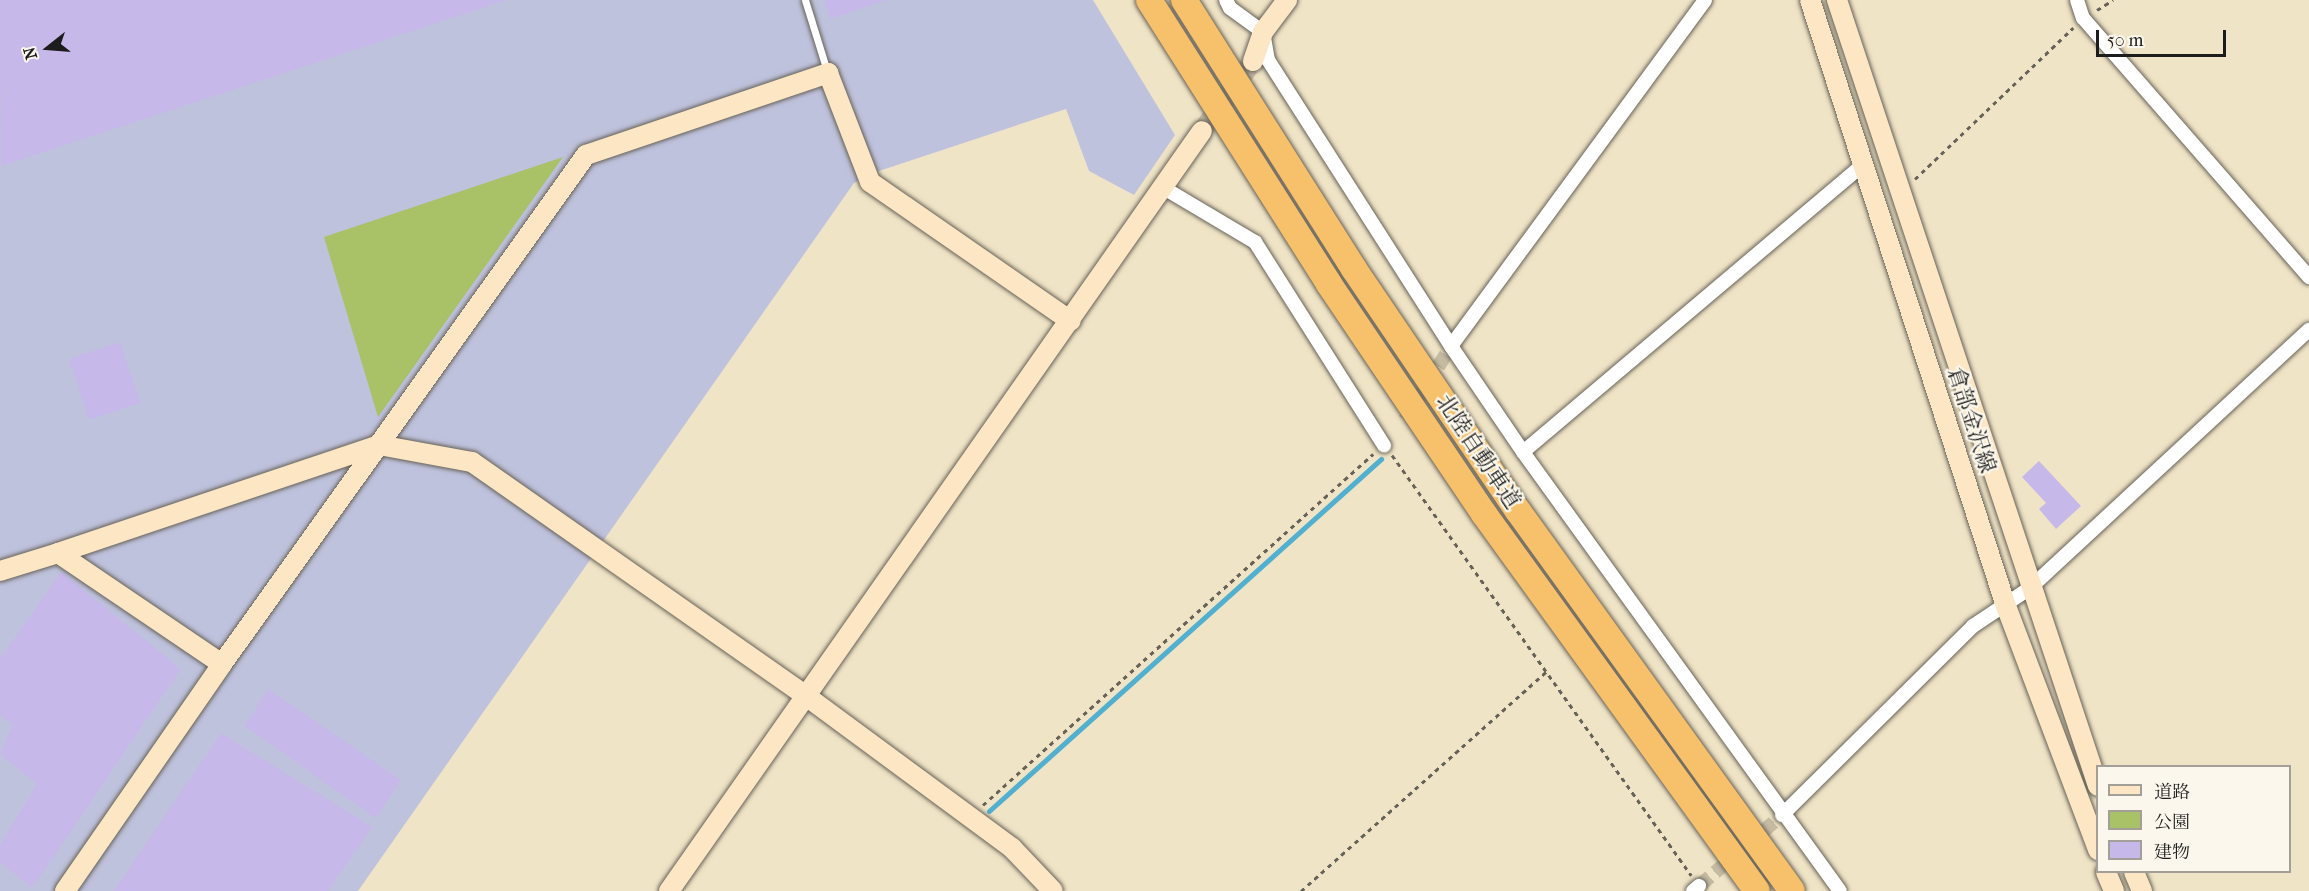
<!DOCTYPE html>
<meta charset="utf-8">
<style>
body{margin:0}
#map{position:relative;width:2309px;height:891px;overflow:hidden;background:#f0e4c6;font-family:"IM FELL French Canon","Noto Serif JP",serif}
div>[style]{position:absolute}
.industrial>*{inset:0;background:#bfc2dd}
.green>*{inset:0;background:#a9c167}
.stream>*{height:5px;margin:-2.5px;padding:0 2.5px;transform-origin:2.5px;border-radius:2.5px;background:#51afd0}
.building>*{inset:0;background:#c6b8e9}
.street-tunnel>*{height:14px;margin-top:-7px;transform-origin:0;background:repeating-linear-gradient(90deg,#c6bca4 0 14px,transparent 0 21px)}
.secondary-tunnel>*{height:20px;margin-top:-10px;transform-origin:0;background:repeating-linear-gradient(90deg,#c6bca4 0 20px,transparent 0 30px)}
.path>*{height:3px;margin-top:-1.5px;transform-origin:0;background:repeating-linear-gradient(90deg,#666258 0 4.5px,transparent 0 9px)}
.roads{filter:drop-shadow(0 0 2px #666258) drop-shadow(0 0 2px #666258)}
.lane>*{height:7px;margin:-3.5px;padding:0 3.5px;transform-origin:3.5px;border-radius:3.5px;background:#fff}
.street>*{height:14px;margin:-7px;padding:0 7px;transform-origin:7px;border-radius:7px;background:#fff}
.secondary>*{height:20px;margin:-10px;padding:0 10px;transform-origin:10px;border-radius:10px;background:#fce6c4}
.highway>*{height:26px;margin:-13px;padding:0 13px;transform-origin:13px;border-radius:13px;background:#f7c06b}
span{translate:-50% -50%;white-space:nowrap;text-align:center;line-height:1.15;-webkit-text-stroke:4.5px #fbf7ec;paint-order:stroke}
.street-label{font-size:22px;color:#1c1c1c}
.legend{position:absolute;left:2096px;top:765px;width:195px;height:108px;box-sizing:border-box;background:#fbf7ec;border:2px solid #a29f99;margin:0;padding:8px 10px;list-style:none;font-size:18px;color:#1c1c1c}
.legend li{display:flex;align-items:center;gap:12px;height:30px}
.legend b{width:30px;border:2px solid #a29f99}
.north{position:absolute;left:18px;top:18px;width:60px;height:60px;-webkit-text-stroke:4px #fbf7ec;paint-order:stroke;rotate:253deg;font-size:16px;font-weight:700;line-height:24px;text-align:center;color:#1c1c1c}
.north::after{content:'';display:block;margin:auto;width:21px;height:27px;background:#1c1c1c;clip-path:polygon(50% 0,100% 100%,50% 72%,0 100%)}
.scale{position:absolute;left:2096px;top:30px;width:130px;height:27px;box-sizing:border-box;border:3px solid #1c1c1c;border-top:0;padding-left:8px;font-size:18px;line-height:21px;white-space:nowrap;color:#1c1c1c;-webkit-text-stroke:4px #fbf7ec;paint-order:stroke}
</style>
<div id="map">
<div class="industrial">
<i style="clip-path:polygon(0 0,1093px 0,1175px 135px,1134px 195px,1089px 171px,1066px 109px,876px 172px,854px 183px,358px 891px,0 891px)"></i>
</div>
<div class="green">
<i style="clip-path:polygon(563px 157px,378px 417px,324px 237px)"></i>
</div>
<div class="stream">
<i style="left:989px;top:811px;width:527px;rotate:-41.92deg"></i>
</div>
<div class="building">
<i style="clip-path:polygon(0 0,507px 0,1px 166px)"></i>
<i style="clip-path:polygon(824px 0,887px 0,830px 19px)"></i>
<i style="clip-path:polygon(120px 342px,140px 403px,89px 420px,69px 359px)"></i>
<i style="clip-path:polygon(2039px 461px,2081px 506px,2056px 529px,2039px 509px,2046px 503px,2022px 477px)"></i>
<i style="clip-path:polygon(61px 572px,181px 669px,32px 888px,0 862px,0 845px,37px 784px,0 754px,13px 724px,0 715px,0 659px)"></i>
<i style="clip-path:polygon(268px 689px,401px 780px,375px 818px,245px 726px)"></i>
<i style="clip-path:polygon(221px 733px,372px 827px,328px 891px,114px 891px)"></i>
</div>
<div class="street-tunnel">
<i style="left:1405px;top:420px;width:87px;rotate:-58.1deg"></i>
<i style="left:1699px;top:886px;width:109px;rotate:-40.5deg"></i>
</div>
<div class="secondary-tunnel">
<i style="left:1202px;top:131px;width:87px;rotate:-53.9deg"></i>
</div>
<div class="path">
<i style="left:2097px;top:10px;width:19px;rotate:-32deg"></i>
<i style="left:1915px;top:179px;width:219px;rotate:-43.7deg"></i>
<i style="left:1392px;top:455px;width:516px;rotate:54.55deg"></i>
<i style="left:983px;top:805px;width:525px;rotate:-41.99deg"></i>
<i style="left:1301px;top:891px;width:329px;rotate:-41.8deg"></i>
</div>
<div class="roads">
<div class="lane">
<i style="left:805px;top:0;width:74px;rotate:72.8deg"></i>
</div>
<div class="street">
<i style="left:1226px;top:0;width:9px;rotate:63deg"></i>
<i style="left:1230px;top:8px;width:41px;rotate:36deg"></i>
<i style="left:1263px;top:32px;width:28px;rotate:80deg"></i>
<i style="left:1268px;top:60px;width:340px;rotate:57.4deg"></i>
<i style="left:1451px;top:346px;width:128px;rotate:55.8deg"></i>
<i style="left:1523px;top:452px;width:541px;rotate:54.17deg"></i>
<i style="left:2077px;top:0;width:19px;rotate:72deg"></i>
<i style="left:2083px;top:18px;width:344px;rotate:48.9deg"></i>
<i style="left:1164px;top:188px;width:106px;rotate:30.7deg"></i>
<i style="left:1255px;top:242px;width:241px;rotate:57.6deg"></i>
<i style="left:1451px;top:346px;width:429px;rotate:-53.7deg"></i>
<i style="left:1523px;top:452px;width:446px;rotate:-40.2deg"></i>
<i style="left:1782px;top:815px;width:269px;rotate:-44.7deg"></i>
<i style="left:1973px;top:626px;width:69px;rotate:-33.7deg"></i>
<i style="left:2030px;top:588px;width:380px;rotate:-42.8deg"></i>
<i style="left:1693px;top:891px;width:8px;rotate:-40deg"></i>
</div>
<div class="secondary">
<i style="left:1810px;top:0;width:637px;rotate:72.08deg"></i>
<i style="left:2006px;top:606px;width:261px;rotate:69.3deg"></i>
<i style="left:1837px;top:0;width:828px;rotate:71.63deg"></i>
<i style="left:1253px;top:61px;width:31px;rotate:-71deg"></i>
<i style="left:1263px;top:32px;width:40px;rotate:-53deg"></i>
<i style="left:58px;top:553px;width:339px;rotate:-18.6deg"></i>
<i style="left:379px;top:445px;width:95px;rotate:10.4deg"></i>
<i style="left:472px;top:462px;width:408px;rotate:35deg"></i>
<i style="left:806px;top:696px;width:256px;rotate:36.4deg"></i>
<i style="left:1012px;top:848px;width:59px;rotate:46.4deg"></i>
<i style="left:0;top:571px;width:61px;rotate:-17.2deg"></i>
<i style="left:58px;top:553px;width:198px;rotate:34.1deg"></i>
<i style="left:2106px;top:872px;width:21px;rotate:67deg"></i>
<i style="left:2134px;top:872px;width:21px;rotate:67deg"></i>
<i style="left:65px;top:891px;width:276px;rotate:-55.3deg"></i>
<i style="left:222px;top:664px;width:626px;rotate:-54.43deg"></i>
<i style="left:586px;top:155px;width:256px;rotate:-18.7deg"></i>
<i style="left:828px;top:73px;width:117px;rotate:68.9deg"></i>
<i style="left:870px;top:182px;width:244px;rotate:34.7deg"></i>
<i style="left:669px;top:891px;width:928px;rotate:-54.96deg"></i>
</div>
<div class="highway">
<i style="left:1149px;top:0;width:336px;rotate:57.6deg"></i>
<i style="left:1329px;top:284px;width:277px;rotate:56deg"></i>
<i style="left:1484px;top:514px;width:465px;rotate:54.1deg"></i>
<i style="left:1184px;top:0;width:318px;rotate:57.7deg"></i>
<i style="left:1354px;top:269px;width:292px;rotate:55.9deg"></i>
<i style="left:1518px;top:511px;width:468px;rotate:54.2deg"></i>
</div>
</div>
<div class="street-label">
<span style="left:1971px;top:420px;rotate:72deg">倉部金沢線</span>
<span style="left:1478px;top:452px;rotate:56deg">北陸自動車道</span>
</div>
<ul class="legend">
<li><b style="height:8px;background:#fce6c4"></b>道路</li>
<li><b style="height:16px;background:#a9c167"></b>公園</li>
<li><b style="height:16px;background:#c6b8e9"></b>建物</li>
</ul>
<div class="north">N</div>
<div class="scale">50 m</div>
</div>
